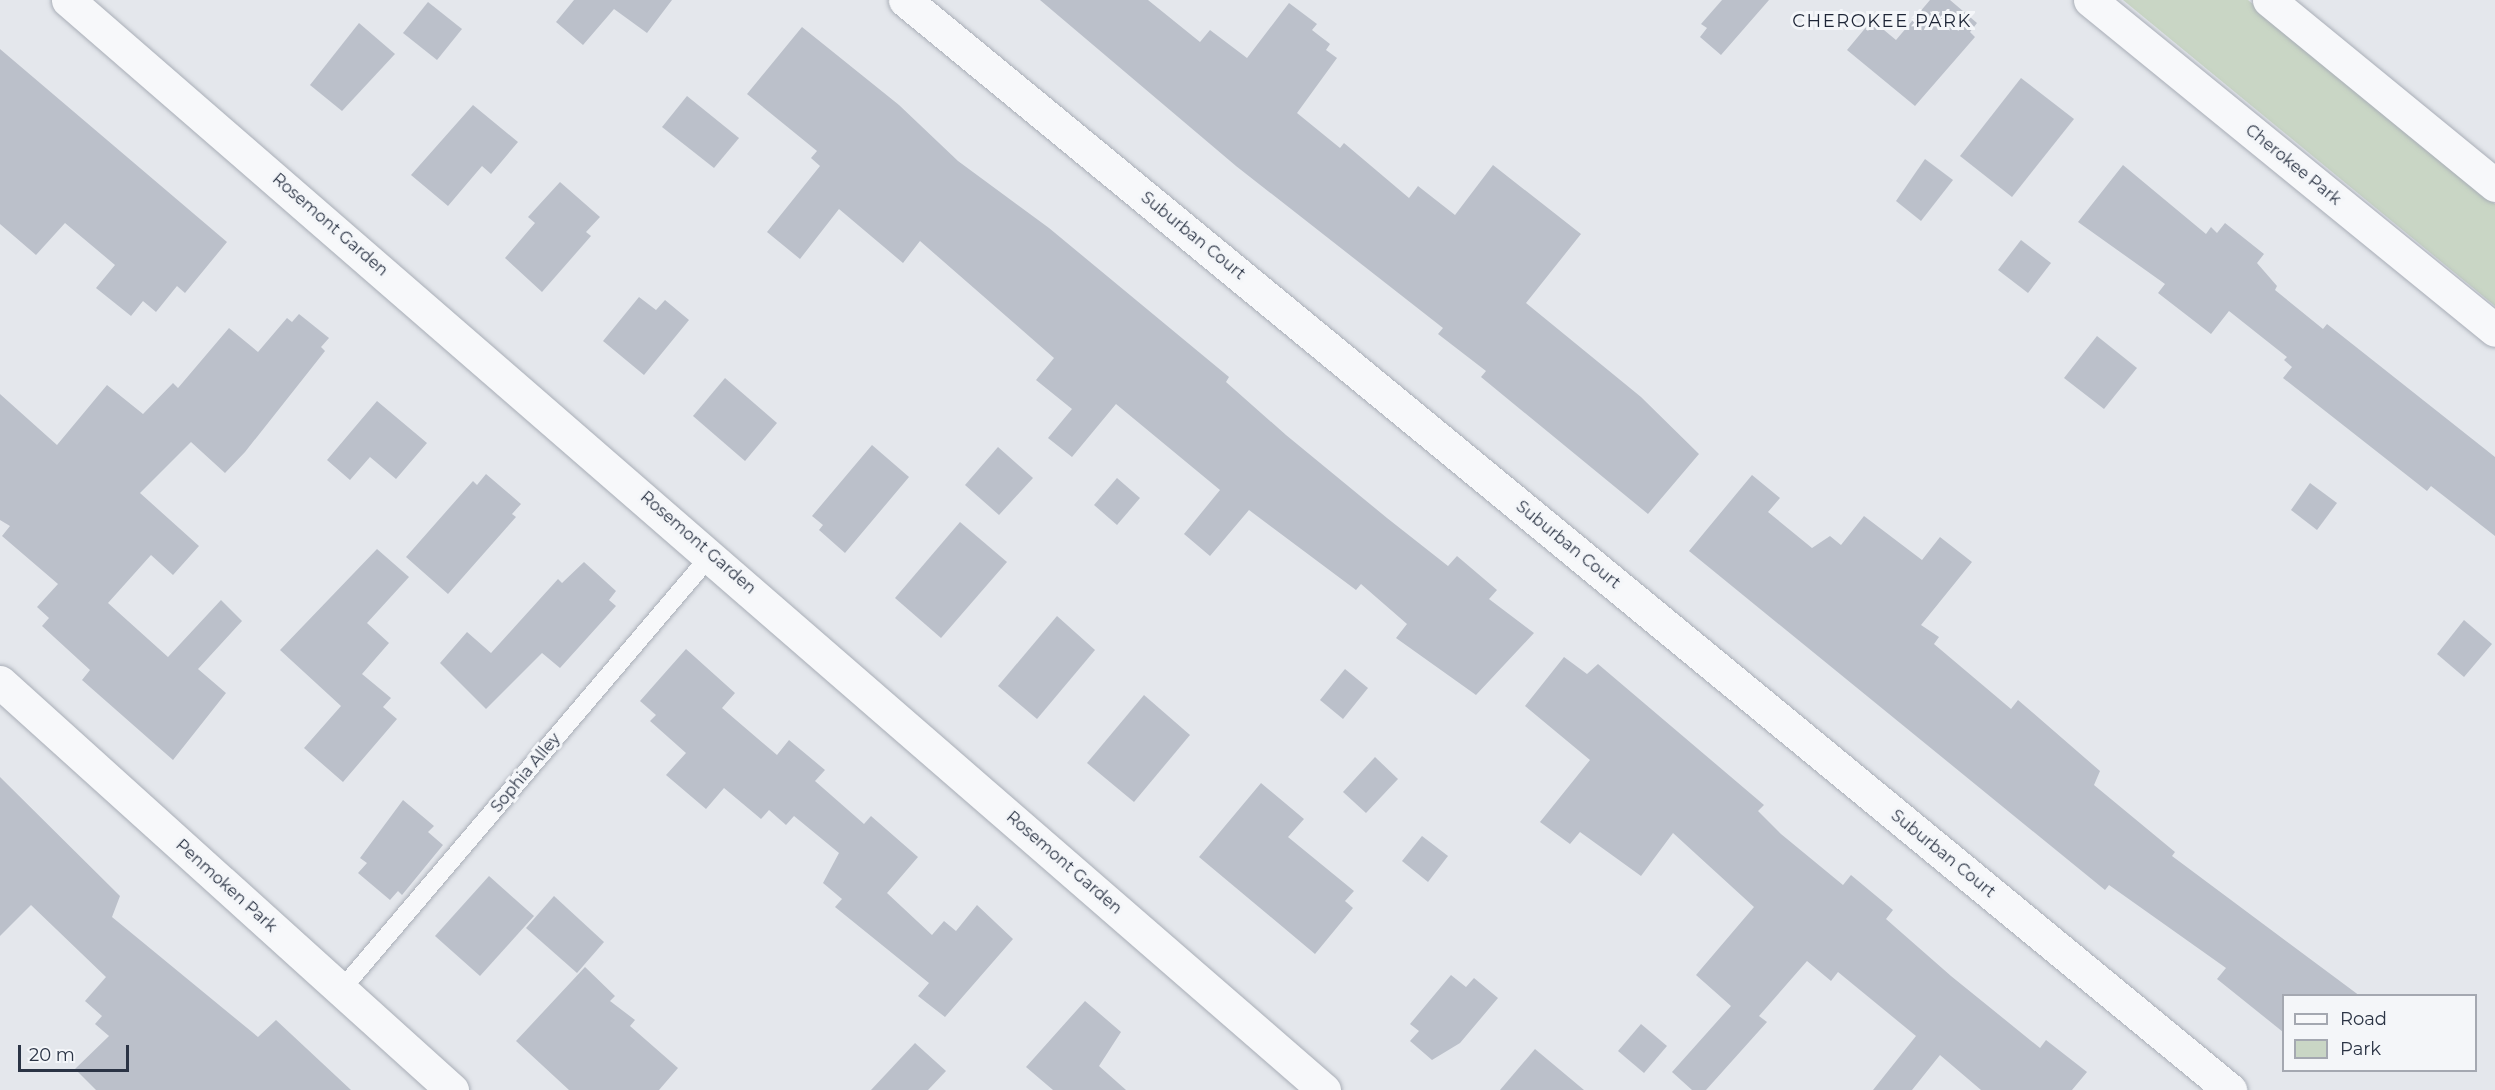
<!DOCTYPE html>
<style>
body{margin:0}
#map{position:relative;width:2495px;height:1090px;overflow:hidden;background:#e4e7ec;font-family:Montserrat,sans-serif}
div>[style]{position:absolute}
.green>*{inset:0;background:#c9d6c5}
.building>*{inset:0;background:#bbc0ca}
.roads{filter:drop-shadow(0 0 2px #a9aeb7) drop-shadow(0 0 2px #a9aeb7)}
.service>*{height:18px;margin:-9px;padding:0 9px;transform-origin:9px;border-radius:9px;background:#f7f8fa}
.minor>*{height:33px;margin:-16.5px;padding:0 16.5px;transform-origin:16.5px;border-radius:16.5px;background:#f7f8fa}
.tertiary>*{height:33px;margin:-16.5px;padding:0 16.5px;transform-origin:16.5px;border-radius:16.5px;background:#f7f8fa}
span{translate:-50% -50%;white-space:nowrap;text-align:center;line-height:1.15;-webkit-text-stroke:6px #f4f6f9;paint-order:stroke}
.street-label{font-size:16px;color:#2b3445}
.neighbourhood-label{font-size:18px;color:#1d2536;letter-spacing:1.5px}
.legend{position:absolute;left:2282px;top:994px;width:195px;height:78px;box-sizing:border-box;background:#f4f6f9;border:2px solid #a4a8b1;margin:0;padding:8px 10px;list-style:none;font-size:18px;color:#2b3445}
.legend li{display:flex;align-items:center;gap:12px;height:30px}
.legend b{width:30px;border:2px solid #a4a8b1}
.scale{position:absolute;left:18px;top:1045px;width:111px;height:27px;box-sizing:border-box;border:3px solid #2b3445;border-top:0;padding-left:8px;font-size:18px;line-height:21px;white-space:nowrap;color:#2b3445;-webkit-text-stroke:4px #f4f6f9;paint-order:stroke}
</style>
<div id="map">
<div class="green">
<i style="clip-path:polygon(2123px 0,2248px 0,2495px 204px,2495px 306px)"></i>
</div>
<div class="building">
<i style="clip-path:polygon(574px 0,672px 0,647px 33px,614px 9px,583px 45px,556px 22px)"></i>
<i style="clip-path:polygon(1040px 0,1148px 0,1200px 42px,1210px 30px,1247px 58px,1289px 3px,1317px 24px,1312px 30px,1330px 44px,1326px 50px,1337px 58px,1297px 113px,1340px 148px,1344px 143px,1409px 198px,1418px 186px,1455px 215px,1493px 165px,1581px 234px,1526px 303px,1641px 397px,1699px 454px,1648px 514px,1481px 377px,1486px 371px,1438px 334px,1443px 328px,1236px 166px)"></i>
<i style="clip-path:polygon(1722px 0,1769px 0,1721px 55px,1700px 37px,1707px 28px,1701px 24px)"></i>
<i style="clip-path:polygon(1930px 0,1950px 0,1977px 23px,1970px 32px,1975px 37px,1915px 106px,1847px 50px,1872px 20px,1896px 40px)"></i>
<i style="clip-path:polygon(428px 2px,462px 29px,437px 60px,403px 33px)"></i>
<i style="clip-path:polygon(359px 23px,395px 54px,342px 111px,310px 85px)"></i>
<i style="clip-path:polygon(802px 27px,899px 105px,958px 161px,1049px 228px,1229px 377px,1226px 382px,1286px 435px,1387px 518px,1448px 566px,1457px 556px,1497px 590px,1489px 599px,1534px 633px,1476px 695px,1396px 638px,1407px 624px,1361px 584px,1356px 590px,1249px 510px,1210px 556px,1184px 534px,1220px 490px,1116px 404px,1072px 457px,1048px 438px,1072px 409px,1036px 380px,1054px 358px,920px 241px,903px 263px,839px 209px,800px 259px,767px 232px,820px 166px,811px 158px,817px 151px,747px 94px)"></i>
<i style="clip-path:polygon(0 49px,227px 242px,185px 293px,177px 286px,156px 312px,143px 301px,131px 316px,96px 288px,115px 265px,65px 223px,36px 255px,0 224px)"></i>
<i style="clip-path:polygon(2021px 78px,2074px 119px,2012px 197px,1960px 156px)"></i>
<i style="clip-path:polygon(687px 96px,739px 138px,714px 168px,662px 127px)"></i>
<i style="clip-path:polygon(473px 105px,518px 142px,491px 174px,482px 166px,448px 206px,411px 175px)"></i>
<i style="clip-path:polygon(1925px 159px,1953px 180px,1921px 221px,1896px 201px)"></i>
<i style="clip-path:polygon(2123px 165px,2206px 234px,2211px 227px,2217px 233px,2225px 223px,2264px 254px,2257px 263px,2277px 286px,2275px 290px,2323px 329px,2327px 324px,2495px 457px,2495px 536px,2431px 486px,2427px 491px,2283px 378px,2292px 367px,2284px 360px,2287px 357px,2229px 311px,2211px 334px,2158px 293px,2165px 284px,2078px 222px)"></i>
<i style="clip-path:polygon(560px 182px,600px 217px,586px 232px,591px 236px,542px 292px,505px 258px,535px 223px,528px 217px)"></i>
<i style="clip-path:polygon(2021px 240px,2051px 263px,2028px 293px,1998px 270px)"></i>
<i style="clip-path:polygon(639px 297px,656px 310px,665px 300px,689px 320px,644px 375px,603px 341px)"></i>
<i style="clip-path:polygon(299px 314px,329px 338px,321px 347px,325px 351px,245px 452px,225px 473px,191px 442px,140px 493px,199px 546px,173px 575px,151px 555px,108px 603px,168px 657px,221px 600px,242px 621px,198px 669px,226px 693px,173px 760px,82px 680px,90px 670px,42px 626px,49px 618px,37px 607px,58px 584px,2px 536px,10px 526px,0 520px,0 394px,57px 445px,107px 385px,143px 414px,173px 383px,178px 388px,229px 328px,258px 352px,287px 318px,292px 322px)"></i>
<i style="clip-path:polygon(2097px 336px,2137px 368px,2104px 409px,2064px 378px)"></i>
<i style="clip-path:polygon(725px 378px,777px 423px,745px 461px,693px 416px)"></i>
<i style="clip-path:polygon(377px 401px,427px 443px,396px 479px,370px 457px,350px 480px,327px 460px)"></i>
<i style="clip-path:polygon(872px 445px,909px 477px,845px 553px,819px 530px,823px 525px,812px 516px)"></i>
<i style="clip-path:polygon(998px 447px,1033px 478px,999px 515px,965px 485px)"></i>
<i style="clip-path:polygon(486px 474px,521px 504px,512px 514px,516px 517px,448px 594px,406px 557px,473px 481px,477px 485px)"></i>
<i style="clip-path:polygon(1752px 475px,1780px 498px,1768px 512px,1812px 548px,1830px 536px,1841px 545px,1864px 516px,1922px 560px,1940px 537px,1972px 562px,1921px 625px,1939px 637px,1934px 644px,2011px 709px,2018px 700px,2100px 771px,2094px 785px,2175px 852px,2172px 856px,2360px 996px,2283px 996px,2283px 1032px,2217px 979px,2226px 968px,2109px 885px,2105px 890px,1689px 551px)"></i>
<i style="clip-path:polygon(1117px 478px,1140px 498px,1117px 525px,1094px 505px)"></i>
<i style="clip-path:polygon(2310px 483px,2337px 503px,2317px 530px,2291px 510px)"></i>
<i style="clip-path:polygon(960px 522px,1007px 562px,941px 638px,895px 598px)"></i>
<i style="clip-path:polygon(377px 549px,409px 577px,367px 623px,389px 643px,362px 674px,391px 698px,383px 707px,397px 719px,343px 782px,304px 748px,341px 706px,280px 650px)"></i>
<i style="clip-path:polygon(584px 562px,616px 591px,609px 600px,616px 606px,560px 668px,542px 653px,486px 709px,440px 663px,467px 632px,491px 653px,558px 579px,562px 583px)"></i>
<i style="clip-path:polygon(1057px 616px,1095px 650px,1037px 719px,998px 686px)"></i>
<i style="clip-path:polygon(2464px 620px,2492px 644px,2464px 677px,2437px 654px)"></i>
<i style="clip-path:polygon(686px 649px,735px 693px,722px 708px,777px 755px,789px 740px,825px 770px,815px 781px,864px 824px,871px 816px,918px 857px,887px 893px,932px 935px,944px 921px,956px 931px,977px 905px,1013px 939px,945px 1017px,918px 996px,929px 983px,835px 907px,842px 899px,823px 883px,839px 853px,794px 816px,786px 825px,769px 810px,761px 819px,724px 788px,706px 809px,666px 775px,686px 753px,650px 721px,656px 715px,640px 701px)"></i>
<i style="clip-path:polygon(1564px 657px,1587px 674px,1598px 664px,1764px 805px,1758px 811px,1781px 834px,1843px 885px,1851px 875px,1893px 910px,1886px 919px,1951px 976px,2040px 1048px,2046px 1040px,2087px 1072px,2072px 1090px,1981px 1090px,1940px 1055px,1912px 1090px,1873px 1090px,1916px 1036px,1838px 972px,1831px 981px,1807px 961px,1759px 1016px,1767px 1022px,1706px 1090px,1692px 1090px,1672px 1072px,1731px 1006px,1696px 975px,1754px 907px,1673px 833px,1641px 876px,1580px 832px,1570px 844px,1540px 822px,1590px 760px,1525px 706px)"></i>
<i style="clip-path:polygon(1345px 669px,1368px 688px,1343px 719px,1320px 700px)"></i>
<i style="clip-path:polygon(1144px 695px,1190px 735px,1134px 802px,1087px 763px)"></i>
<i style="clip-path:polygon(1375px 757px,1398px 779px,1366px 813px,1343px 792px)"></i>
<i style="clip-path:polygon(0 777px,120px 896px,112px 917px,258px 1037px,276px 1020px,351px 1090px,96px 1090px,75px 1069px,109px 1036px,95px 1024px,102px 1016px,85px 1001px,106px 977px,31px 905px,0 936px)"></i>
<i style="clip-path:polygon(1261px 783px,1304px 819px,1288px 837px,1354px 891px,1345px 901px,1353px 908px,1315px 954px,1199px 857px)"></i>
<i style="clip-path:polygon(403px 800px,434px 826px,428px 832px,443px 845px,402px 895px,398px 891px,390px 900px,358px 873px,367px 863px,360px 858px)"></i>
<i style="clip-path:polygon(1422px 836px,1448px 856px,1428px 882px,1402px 861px)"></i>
<i style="clip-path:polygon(489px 876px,534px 916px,480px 976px,435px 936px)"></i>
<i style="clip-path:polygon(554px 896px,604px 942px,577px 973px,526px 928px)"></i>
<i style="clip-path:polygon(585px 967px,615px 996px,610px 1001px,635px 1020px,630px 1026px,678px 1068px,659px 1090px,569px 1090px,516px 1041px)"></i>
<i style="clip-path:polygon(1451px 975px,1466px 987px,1474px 978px,1498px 998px,1460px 1043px,1432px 1060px,1410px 1041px,1419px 1031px,1410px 1024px)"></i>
<i style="clip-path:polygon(1085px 1001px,1121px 1032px,1099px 1066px,1126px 1090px,1053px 1090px,1026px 1067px)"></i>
<i style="clip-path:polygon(1641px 1024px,1667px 1046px,1644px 1073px,1618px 1051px)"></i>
<i style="clip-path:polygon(915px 1043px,946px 1071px,928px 1090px,871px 1090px)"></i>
<i style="clip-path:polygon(1535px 1049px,1584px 1090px,1500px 1090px)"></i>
</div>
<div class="roads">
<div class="service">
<i style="left:341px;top:990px;width:571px;rotate:-49.62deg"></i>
</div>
<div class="minor">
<i style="left:905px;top:0;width:1716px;rotate:39.44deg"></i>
<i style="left:2090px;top:0;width:522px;rotate:39.17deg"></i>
<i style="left:2269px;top:0;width:292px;rotate:39.3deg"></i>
<i style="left:0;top:682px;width:609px;rotate:42.07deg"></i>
</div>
<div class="tertiary">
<i style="left:68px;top:0;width:1663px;rotate:40.95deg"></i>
</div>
</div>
<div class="street-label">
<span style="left:2293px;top:165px;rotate:39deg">Cherokee Park</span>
<span style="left:330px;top:225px;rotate:41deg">Rosemont Garden</span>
<span style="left:1193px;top:236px;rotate:39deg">Suburban Court</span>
<span style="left:698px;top:543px;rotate:41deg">Rosemont Garden</span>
<span style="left:1568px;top:545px;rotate:39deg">Suburban Court</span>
<span style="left:526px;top:773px;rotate:-50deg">Sophia Alley</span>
<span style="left:1943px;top:854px;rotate:39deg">Suburban Court</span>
<span style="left:1064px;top:863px;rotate:41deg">Rosemont Garden</span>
<span style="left:226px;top:886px;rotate:42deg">Penmoken Park</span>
</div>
<div class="neighbourhood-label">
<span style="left:1882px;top:21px">CHEROKEE PARK</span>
</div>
<ul class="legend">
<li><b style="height:8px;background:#f7f8fa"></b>Road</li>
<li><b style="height:16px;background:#c9d6c5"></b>Park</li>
</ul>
<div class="scale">20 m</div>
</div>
